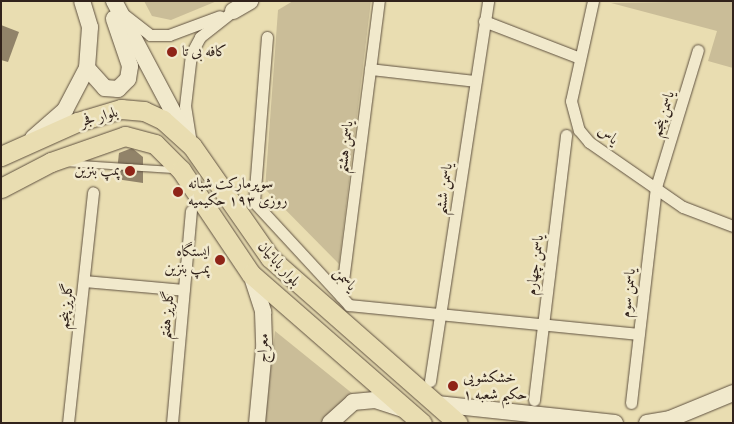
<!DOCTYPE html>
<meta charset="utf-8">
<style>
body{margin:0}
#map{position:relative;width:734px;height:424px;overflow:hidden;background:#e9ddb1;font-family:Alegreya,Amiri,serif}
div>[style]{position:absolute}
.green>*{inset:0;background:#cabd98}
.building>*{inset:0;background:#918369}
.roads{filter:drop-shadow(0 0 1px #5f5140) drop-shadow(0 0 1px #5f5140)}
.lane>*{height:5.5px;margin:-2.75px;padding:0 2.75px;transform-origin:2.75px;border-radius:2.75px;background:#f1e9cc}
.street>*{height:11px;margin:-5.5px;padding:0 5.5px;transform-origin:5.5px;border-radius:5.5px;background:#f1e9cc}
.secondary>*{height:16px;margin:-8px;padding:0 8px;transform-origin:8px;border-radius:8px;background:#f1e9cc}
.primary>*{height:19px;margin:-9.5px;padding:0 9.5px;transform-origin:9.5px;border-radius:9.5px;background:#e9ddb1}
.dots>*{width:14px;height:14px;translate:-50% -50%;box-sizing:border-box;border:2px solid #f1e9cc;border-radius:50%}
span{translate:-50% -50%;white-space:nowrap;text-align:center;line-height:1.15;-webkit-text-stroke:5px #f1e9cc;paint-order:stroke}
.poi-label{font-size:15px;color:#31221b}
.left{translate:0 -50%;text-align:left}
.right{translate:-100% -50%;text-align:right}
.street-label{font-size:15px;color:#31221b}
.frame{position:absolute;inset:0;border:2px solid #31221b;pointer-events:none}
</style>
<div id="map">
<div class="green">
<i style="clip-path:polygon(144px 1px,217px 1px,171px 20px,152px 16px)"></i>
<i style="clip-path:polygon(293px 1px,371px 1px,339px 264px,265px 189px,278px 10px)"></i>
<i style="clip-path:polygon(733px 1px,733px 68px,708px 61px,717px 31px,611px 3px)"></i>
<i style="clip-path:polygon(275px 331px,353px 394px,322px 423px,265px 423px)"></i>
</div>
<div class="building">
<i style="clip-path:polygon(1px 25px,19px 32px,8px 62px,1px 60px)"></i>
<i style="clip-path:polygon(132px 148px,143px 157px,143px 183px,116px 179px,119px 153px)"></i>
</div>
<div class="roads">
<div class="lane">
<i style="left:65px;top:163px;width:108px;rotate:3.7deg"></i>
</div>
<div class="street">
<i style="left:593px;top:1px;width:102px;rotate:102.4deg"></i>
<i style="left:571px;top:101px;width:30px;rotate:75deg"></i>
<i style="left:579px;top:130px;width:16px;rotate:50deg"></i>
<i style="left:589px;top:142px;width:114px;rotate:34.7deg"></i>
<i style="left:683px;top:207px;width:53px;rotate:20.8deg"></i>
<i style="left:126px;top:16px;width:31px;rotate:38deg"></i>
<i style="left:150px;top:35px;width:19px"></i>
<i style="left:169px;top:35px;width:54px;rotate:-20.4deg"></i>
<i style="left:484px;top:21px;width:103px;rotate:21.1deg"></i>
<i style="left:267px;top:37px;width:166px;rotate:94.5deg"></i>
<i style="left:254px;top:202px;width:140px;rotate:47.3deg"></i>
<i style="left:349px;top:305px;width:291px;rotate:5.7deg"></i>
<i style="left:370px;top:69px;width:106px;rotate:6.5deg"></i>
<i style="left:190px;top:137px;width:31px;rotate:-99deg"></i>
<i style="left:185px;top:106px;width:52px;rotate:-83.4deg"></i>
<i style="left:191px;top:54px;width:19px;rotate:-62deg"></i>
<i style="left:200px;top:37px;width:42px;rotate:-38.2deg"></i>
<i style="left:84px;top:281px;width:100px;rotate:5.1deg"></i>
<i style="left:341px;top:296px;width:297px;rotate:-82.7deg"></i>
<i style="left:430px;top:381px;width:384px;rotate:-81.3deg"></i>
<i style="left:534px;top:400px;width:267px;rotate:-83.1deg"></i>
<i style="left:631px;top:403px;width:217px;rotate:-83.4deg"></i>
<i style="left:656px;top:187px;width:143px;rotate:-73deg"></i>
<i style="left:68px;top:423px;width:232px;rotate:-83.8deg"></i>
<i style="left:172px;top:423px;width:213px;rotate:-84.9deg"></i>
</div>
<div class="secondary">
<i style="left:114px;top:1px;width:157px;rotate:62deg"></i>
<i style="left:233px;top:11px;width:20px;rotate:-30deg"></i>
<i style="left:87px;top:68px;width:27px;rotate:48deg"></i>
<i style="left:105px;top:88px;width:13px;rotate:4deg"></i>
<i style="left:118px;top:89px;width:14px;rotate:-45deg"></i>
<i style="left:128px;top:79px;width:13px;rotate:-81deg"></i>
<i style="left:130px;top:66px;width:50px;rotate:-108.8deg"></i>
<i style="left:33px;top:138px;width:43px;rotate:-41.2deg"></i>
<i style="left:65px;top:110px;width:47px;rotate:-62.4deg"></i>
<i style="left:87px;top:68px;width:41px;rotate:-85.8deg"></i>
<i style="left:90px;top:27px;width:27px;rotate:-107deg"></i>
<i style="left:251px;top:274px;width:40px;rotate:72deg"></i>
<i style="left:263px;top:312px;width:37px;rotate:88deg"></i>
<i style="left:264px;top:349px;width:74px;rotate:95.4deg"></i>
<i style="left:437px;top:404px;width:179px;rotate:6.1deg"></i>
<i style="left:330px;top:423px;width:31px;rotate:-42deg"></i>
<i style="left:353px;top:402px;width:22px;rotate:-5deg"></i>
<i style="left:375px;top:400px;width:33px;rotate:18deg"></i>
<i style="left:647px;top:423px;width:23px;rotate:-10deg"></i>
<i style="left:670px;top:419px;width:68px;rotate:-22.4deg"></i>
</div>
<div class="primary">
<i style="left:1px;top:156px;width:83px;rotate:-24.1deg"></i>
<i style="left:77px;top:122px;width:46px;rotate:-16.5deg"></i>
<i style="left:121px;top:109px;width:23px;rotate:5deg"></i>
<i style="left:144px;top:111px;width:21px;rotate:25deg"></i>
<i style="left:163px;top:120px;width:39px;rotate:42deg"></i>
<i style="left:192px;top:146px;width:136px;rotate:55.1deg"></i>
<i style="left:270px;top:258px;width:250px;rotate:41.3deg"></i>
<i style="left:1px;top:188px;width:56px;rotate:-27.5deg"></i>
<i style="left:51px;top:162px;width:78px;rotate:-19.4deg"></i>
<i style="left:125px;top:136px;width:31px;rotate:15deg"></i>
<i style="left:155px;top:144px;width:37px;rotate:45deg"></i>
<i style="left:181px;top:170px;width:125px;rotate:56.1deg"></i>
<i style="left:251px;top:274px;width:227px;rotate:41.1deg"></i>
</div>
</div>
<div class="dots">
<i style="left:172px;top:52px;background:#8f2418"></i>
<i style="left:130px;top:171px;background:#8f2418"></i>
<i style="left:178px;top:192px;background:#8f2418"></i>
<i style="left:220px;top:260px;background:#8f2418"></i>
<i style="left:453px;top:386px;background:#8f2418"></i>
</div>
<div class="poi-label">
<span class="left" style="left:182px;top:52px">کافه بی تا</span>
<span class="right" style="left:120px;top:171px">پمپ بنزین</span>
<span class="left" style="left:188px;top:192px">سوپرمارکت شبانه<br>روزی ۱۹۳ حکیمیه</span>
<span class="right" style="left:210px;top:260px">ایستگاه<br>پمپ بنزین</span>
<span class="left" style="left:463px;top:386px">خشکشویی<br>حکیم شعبه ۱</span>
</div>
<div class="street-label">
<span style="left:663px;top:114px;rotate:-73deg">یاسمن پنجم</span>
<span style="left:99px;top:117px;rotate:-16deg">بلوار فجر</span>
<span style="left:608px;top:135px;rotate:37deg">یاس</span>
<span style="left:345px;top:147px;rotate:-83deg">یاسمن هشتم</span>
<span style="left:444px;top:189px;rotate:-82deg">یاسمن ششم</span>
<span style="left:279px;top:264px;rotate:48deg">بلوار بابائیان</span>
<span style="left:535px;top:265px;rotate:-83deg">یاسمن چهارم</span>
<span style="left:345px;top:279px;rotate:47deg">یاسمن</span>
<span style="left:628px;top:293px;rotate:-84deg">یاسمن سوم</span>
<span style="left:66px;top:306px;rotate:-84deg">گلریز پنجم</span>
<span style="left:167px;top:315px;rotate:-85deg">گلریز هفتم</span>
<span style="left:263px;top:348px;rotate:-88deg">معراج</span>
</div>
<div class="frame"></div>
</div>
